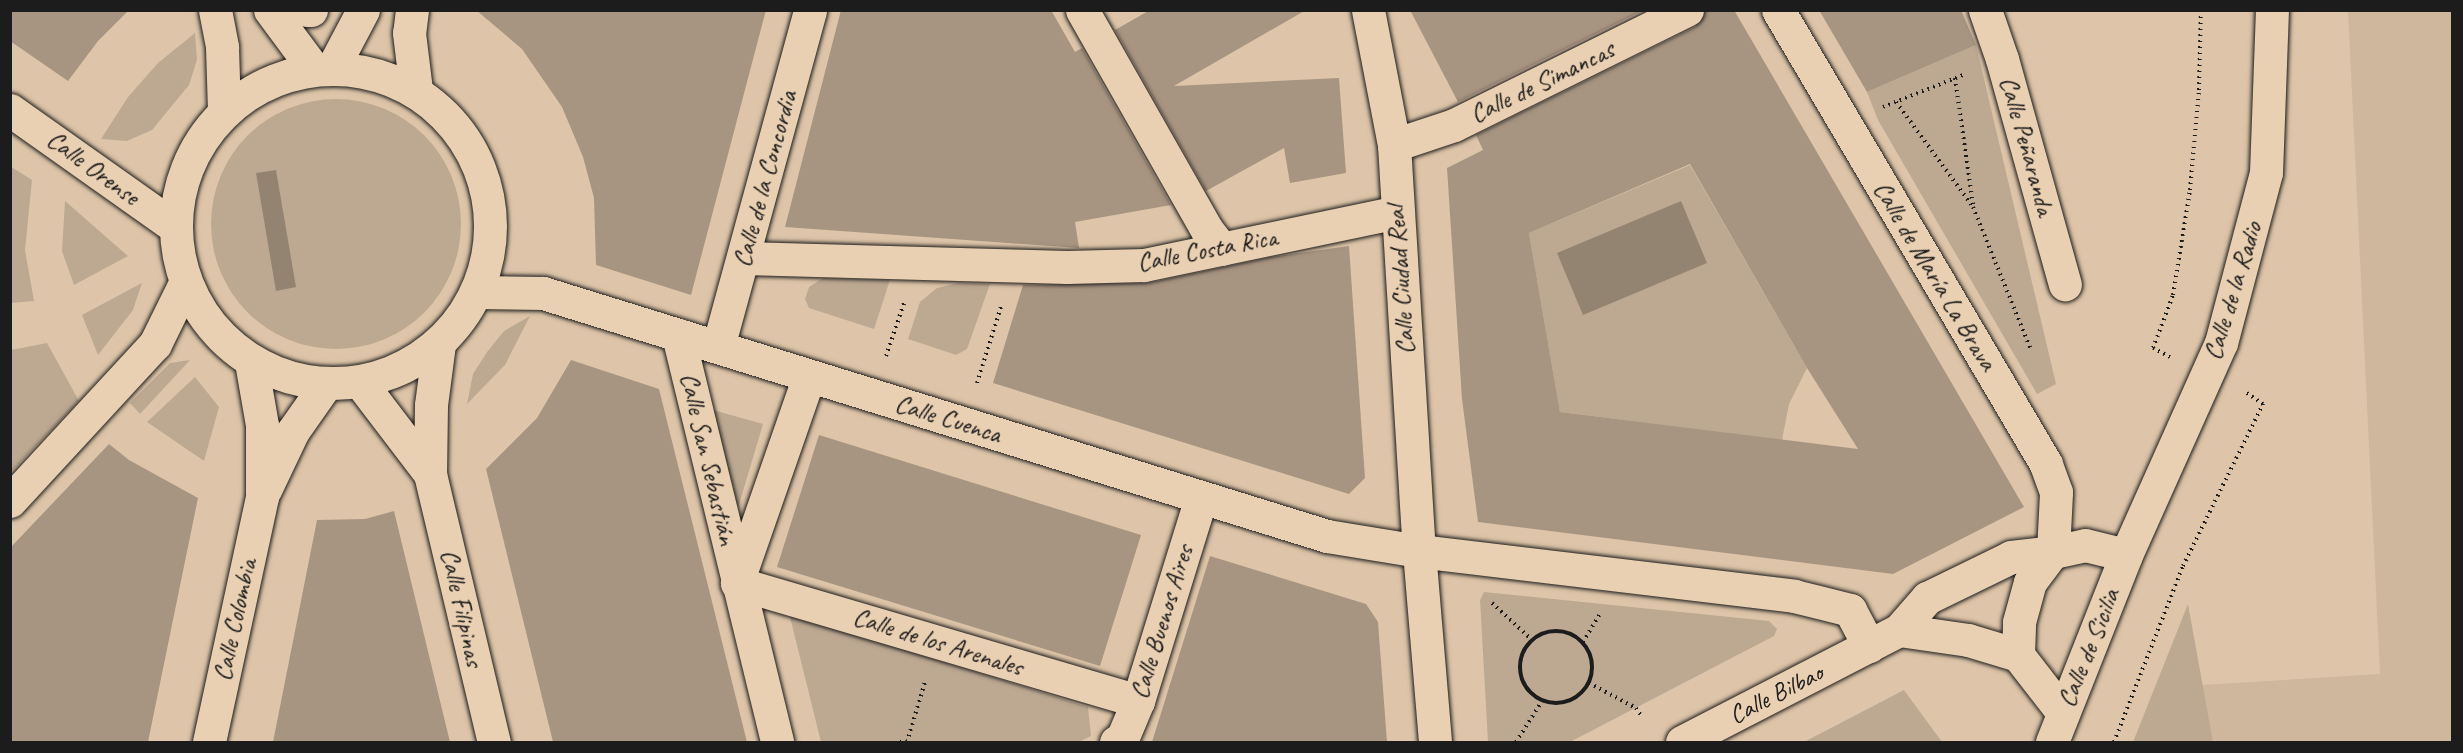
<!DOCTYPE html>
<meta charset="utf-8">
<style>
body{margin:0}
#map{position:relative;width:2463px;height:753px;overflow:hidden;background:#dec5a9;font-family:Caveat,sans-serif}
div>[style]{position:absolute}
.built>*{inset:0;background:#ceb79d}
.green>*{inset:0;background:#bda992}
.round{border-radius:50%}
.water>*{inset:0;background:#938472}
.building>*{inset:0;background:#a89581}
.path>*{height:4px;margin-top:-2px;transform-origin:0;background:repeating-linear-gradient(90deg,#1c1c1c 0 1.5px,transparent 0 6px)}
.path>.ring{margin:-2px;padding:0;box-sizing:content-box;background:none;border:4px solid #1c1c1c;border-radius:50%}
.roads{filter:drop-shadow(0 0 2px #1c1c1c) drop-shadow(0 0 2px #1c1c1c)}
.minor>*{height:33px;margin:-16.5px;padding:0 16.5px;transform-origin:16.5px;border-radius:16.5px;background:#ead0b2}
.major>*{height:33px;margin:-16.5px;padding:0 16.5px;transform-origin:16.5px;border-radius:16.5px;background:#ead0b2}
.major>.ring{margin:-16.5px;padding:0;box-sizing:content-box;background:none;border:33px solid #ead0b2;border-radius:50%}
span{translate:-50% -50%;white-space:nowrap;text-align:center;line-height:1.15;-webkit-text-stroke:4.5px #ead0b2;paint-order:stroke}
.street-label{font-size:26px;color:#1c1c1c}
.frame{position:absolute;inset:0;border:12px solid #1c1c1c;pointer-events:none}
</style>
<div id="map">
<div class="built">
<i style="clip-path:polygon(2348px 11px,2452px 11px,2452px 742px,2213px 742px,2202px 685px,2380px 674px)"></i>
</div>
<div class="green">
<i style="clip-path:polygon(195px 33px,197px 60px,189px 85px,152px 130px,127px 141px,101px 139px,128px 97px,158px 63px)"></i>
<i style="clip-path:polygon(1976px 45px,2056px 384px,2037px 394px,1878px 120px,1867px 92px)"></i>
<i class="round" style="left:211px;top:99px;width:250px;height:250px"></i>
<i style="clip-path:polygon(1690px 165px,1807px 368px,1789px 404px,1782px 440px,1560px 412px,1529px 233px)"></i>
<i style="clip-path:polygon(10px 166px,32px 180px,25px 250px,34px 301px,11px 303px)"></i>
<i style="clip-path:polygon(65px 201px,128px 256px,74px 285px,62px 251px)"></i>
<i style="clip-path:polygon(823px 278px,890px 280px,874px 329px,809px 308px,805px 299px,809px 287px)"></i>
<i style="clip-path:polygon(142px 283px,133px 310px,98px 355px,82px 315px)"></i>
<i style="clip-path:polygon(958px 283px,990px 284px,967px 349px,956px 355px,908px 339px,920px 302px,937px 288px)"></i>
<i style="clip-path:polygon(530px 316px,505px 365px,467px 404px,473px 374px,487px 352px,504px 331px)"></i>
<i style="clip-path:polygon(47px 343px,79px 401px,11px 472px,11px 350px)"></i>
<i style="clip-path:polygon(190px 360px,140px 414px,130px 403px,170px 363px)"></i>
<i style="clip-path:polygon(195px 377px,219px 407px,204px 461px,147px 422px)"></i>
<i style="clip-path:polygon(713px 410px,763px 424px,738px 508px)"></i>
<i style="clip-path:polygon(1484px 592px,1769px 621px,1777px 629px,1774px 636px,1570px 742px,1488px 742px,1480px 600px)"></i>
<i style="clip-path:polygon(2188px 604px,2213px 742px,2133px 742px)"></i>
<i style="clip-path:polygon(789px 613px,1088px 707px,1091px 736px,1079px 742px,821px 742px)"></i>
<i style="clip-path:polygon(1904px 690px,1942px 742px,1804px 742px)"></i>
</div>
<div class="water">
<i style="clip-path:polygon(276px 170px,296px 287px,276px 291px,256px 173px)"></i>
<i style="clip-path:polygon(1681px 201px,1707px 263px,1583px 315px,1557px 253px)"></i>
</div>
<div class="building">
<i style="clip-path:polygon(10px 10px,129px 10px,98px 41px,68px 81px,10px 41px)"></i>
<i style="clip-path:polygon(476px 10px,766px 10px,691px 295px,596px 265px,594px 198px,583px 157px,562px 107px,522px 49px)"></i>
<i style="clip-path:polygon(841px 10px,1051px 10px,1075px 52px,1082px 48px,1171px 205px,1075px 222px,1079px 248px,785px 227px)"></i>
<i style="clip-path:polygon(1150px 10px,1306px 10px,1174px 86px,1339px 78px,1346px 173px,1290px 183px,1284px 148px,1206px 191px,1115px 30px)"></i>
<i style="clip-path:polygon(1410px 10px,1644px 10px,1458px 102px)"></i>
<i style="clip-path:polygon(evenodd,1706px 10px,1734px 10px,2024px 507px,1893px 574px,1478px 522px,1462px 399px,1447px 168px,1483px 150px,1476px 135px,1695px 27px,1706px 10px,1690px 164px,1807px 368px,1858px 449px,1560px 412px,1529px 233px,1690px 164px)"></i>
<i style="clip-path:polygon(1819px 10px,1961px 10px,1976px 45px,1867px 92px)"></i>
<i style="clip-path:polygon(1349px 246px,1365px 478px,1349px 494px,993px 383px,1023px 285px,1148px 283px,1271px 257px)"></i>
<i style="clip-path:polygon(571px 360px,659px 389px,747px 742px,553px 742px,486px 469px,537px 418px)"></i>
<i style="clip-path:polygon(819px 435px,1141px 535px,1100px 666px,777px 567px)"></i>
<i style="clip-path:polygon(109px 444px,129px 460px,198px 498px,148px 742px,10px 742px,10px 548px)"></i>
<i style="clip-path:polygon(394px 511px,450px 742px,273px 742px,317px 520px,365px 519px)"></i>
<i style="clip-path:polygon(1210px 556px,1366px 604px,1378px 622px,1387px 742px,1152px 742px)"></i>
</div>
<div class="path">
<i style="left:1955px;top:78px;width:128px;rotate:81.9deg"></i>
<i style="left:1896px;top:102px;width:130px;rotate:53.7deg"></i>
<i style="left:1973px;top:207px;width:154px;rotate:67.9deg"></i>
<i style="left:1883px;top:107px;width:86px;rotate:-21.8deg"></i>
<i style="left:886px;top:356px;width:56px;rotate:-71.2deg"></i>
<i style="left:2170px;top:357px;width:19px;rotate:-152deg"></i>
<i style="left:2153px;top:348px;width:57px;rotate:-69.3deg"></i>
<i style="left:2173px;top:295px;width:106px;rotate:-80.8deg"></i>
<i style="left:2190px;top:190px;width:100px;rotate:-84.9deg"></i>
<i style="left:2199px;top:90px;width:80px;rotate:-88.6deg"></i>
<i style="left:977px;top:383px;width:80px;rotate:-72.5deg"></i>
<i style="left:1492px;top:603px;width:53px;rotate:42.7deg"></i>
<i class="ring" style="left:1520px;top:631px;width:68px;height:68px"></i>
<i style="left:1583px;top:642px;width:33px;rotate:-59deg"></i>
<i style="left:1589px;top:683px;width:53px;rotate:28deg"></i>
<i style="left:1636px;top:708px;width:11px;rotate:56deg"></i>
<i style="left:900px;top:742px;width:7px;rotate:-8deg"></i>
<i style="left:907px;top:742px;width:63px;rotate:-73.3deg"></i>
<i style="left:1516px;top:742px;width:49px;rotate:-57.6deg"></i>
<i style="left:2114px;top:742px;width:189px;rotate:-68.6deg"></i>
<i style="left:2183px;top:566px;width:181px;rotate:-63.7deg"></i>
<i style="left:2263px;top:404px;width:22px;rotate:-146deg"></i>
</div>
<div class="roads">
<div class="minor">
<i style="left:307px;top:10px;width:4px"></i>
<i style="left:1082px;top:10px;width:253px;rotate:60.4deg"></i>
<i style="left:1207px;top:230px;width:24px;rotate:52deg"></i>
<i style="left:1368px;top:10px;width:137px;rotate:79.1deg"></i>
<i style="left:1394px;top:145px;width:407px;rotate:86.5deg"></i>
<i style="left:1419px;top:551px;width:192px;rotate:85.2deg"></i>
<i style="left:1985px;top:10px;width:52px;rotate:70.9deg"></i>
<i style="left:2002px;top:59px;width:234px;rotate:74.4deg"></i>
<i style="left:10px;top:110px;width:202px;rotate:35.3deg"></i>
<i style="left:1394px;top:145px;width:63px;rotate:-18.4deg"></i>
<i style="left:1454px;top:125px;width:260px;rotate:-26.3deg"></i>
<i style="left:744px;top:258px;width:323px;rotate:1.6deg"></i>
<i style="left:1067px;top:267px;width:77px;rotate:-1.5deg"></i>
<i style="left:1144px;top:265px;width:258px;rotate:-11.8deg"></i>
<i style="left:477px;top:292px;width:66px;rotate:0.9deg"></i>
<i style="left:543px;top:293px;width:821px;rotate:17.22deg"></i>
<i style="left:1327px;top:536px;width:93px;rotate:9.3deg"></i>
<i style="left:1419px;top:551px;width:378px;rotate:6.8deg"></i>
<i style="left:1794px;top:596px;width:58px;rotate:14deg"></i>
<i style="left:1850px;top:610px;width:41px;rotate:62.2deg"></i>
<i style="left:678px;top:335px;width:419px;rotate:76.3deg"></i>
<i style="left:718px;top:347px;width:349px;rotate:-74.7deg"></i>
<i style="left:809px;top:376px;width:219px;rotate:109.2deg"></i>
<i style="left:737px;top:583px;width:418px;rotate:16.4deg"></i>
<i style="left:10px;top:501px;width:214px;rotate:-47.3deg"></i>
<i style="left:155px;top:344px;width:68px;rotate:-63.8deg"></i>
<i style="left:1899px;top:630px;width:70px;rotate:8.2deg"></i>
<i style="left:1968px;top:640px;width:52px;rotate:16.7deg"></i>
<i style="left:2063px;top:713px;width:73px;rotate:-127.8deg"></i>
<i style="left:2018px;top:655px;width:33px;rotate:-88deg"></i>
<i style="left:2019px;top:622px;width:41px;rotate:-74.6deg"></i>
<i style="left:2030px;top:582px;width:38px;rotate:-53deg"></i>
<i style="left:2053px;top:552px;width:33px;rotate:-12deg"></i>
<i style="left:2085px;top:545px;width:42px;rotate:13.7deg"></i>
<i style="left:1116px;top:742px;width:7px;rotate:-27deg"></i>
<i style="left:1122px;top:739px;width:41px;rotate:-67.2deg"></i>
<i style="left:1138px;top:701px;width:213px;rotate:-72.8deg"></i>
<i style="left:1682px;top:742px;width:244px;rotate:-27.3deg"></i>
<i style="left:1899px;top:630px;width:43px;rotate:-48.8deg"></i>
<i style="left:1927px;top:598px;width:93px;rotate:-26deg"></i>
<i style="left:2011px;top:557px;width:42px;rotate:-6.8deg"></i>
<i style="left:2053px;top:552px;width:60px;rotate:-87.1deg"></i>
<i style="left:2056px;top:492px;width:30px;rotate:-110deg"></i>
<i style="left:2046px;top:464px;width:527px;rotate:-120.55deg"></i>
<i style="left:2052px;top:742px;width:201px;rotate:-68.4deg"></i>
<i style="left:2126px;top:555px;width:232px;rotate:-65.9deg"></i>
<i style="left:2221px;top:343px;width:176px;rotate:-75.2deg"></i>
<i style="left:2266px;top:173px;width:163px;rotate:-87.9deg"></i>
</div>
<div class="major">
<i style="left:215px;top:10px;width:38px;rotate:79deg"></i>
<i style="left:222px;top:47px;width:65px;rotate:88.2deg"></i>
<i style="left:270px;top:10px;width:72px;rotate:53.4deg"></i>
<i style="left:412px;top:10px;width:23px;rotate:97deg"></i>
<i style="left:409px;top:33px;width:57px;rotate:83deg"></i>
<i style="left:333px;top:67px;width:64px;rotate:-62.2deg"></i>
<i class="ring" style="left:176px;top:69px;width:281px;height:281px"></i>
<i style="left:439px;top:344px;width:62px;rotate:97.5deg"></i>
<i style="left:431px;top:405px;width:69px;rotate:90.8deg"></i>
<i style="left:430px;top:474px;width:276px;rotate:76.6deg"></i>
<i style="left:360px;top:382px;width:116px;rotate:52.7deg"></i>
<i style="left:265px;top:490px;width:65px;rotate:-64.6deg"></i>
<i style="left:293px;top:431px;width:57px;rotate:-54.9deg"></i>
<i style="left:209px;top:742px;width:251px;rotate:-77.8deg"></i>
<i style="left:262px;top:497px;width:72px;rotate:-90deg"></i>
<i style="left:262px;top:425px;width:64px;rotate:-99.9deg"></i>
</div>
</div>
<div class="street-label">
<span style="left:1542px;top:82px;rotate:-26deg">Calle de Simancas</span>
<span style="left:2027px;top:146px;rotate:74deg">Calle Peñaranda</span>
<span style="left:93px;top:168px;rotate:36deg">Calle Orense</span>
<span style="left:765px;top:179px;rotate:-75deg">Calle de la Concordia</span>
<span style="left:1207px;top:250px;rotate:-11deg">Calle Costa Rica</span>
<span style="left:1935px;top:276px;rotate:59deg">Calle de María La Brava</span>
<span style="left:1401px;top:280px;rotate:-94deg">Calle Ciudad Real</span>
<span style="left:2233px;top:291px;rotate:-73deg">Calle de la Radio</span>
<span style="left:948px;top:419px;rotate:17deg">Calle Cuenca</span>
<span style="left:708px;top:459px;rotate:77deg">Calle San Sebastián</span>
<span style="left:462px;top:608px;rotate:77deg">Calle Filipinas</span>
<span style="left:235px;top:620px;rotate:-78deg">Calle Colombia</span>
<span style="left:1162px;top:622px;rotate:-73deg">Calle Buenos Aires</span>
<span style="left:938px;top:642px;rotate:17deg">Calle de los Arenales</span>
<span style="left:2089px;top:648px;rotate:-68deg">Calle de Sicilia</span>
<span style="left:1776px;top:694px;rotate:-27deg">Calle Bilbao</span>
</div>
<div class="frame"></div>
</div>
